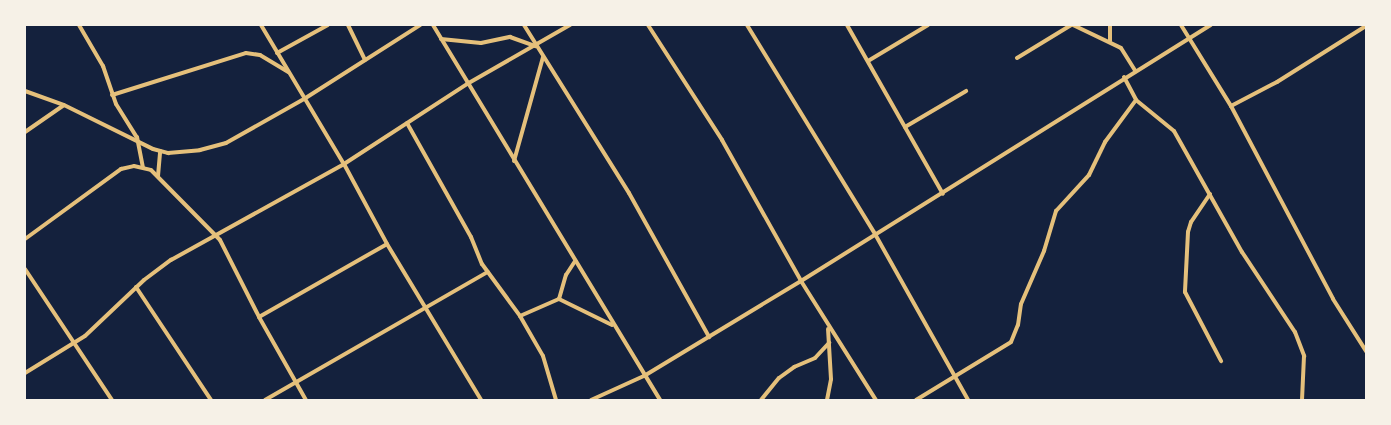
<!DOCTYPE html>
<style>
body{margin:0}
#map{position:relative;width:1391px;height:425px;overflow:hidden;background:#14213d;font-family:"Source Serif 4",serif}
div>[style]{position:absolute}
.minor>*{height:4px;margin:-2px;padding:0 2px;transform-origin:2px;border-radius:2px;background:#e5c07b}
span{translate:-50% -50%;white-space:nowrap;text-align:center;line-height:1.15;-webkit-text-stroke:4px #f6f1e7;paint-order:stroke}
.frame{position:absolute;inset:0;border:26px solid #f6f1e7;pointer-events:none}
</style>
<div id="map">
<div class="minor">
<i style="left:79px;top:25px;width:48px;rotate:59.7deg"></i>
<i style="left:103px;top:66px;width:40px;rotate:71.1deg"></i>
<i style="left:116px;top:104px;width:39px;rotate:58deg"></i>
<i style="left:137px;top:137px;width:31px;rotate:79deg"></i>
<i style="left:261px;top:25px;width:162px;rotate:59.2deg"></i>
<i style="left:344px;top:164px;width:91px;rotate:61.7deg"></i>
<i style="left:387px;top:244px;width:182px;rotate:58.9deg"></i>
<i style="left:348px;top:25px;width:39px;rotate:64deg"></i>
<i style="left:433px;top:25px;width:438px;rotate:58.8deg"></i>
<i style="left:524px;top:25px;width:198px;rotate:58deg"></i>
<i style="left:629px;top:193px;width:165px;rotate:60.9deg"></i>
<i style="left:648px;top:25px;width:137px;rotate:57.2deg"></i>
<i style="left:722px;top:140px;width:162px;rotate:60.7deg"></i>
<i style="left:801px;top:281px;width:141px;rotate:57.8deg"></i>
<i style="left:747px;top:25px;width:245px;rotate:58.5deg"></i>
<i style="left:875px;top:234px;width:190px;rotate:60.7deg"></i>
<i style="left:847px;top:25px;width:194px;rotate:60.4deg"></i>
<i style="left:1073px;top:25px;width:53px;rotate:25.6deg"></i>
<i style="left:1121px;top:48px;width:26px;rotate:58deg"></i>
<i style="left:1110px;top:25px;width:16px;rotate:90deg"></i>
<i style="left:1181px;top:25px;width:95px;rotate:58.3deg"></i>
<i style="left:1231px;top:106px;width:218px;rotate:62.1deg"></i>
<i style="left:1333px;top:299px;width:62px;rotate:57.6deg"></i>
<i style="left:441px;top:39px;width:40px;rotate:5.7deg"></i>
<i style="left:481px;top:43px;width:30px;rotate:-12deg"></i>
<i style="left:510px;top:37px;width:27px;rotate:20deg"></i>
<i style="left:277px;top:53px;width:58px;rotate:-28.8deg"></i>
<i style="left:1017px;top:58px;width:63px;rotate:-31.4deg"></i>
<i style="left:868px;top:61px;width:70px;rotate:-31deg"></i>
<i style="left:1124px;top:77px;width:26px;rotate:62deg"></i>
<i style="left:1136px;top:100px;width:49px;rotate:39.2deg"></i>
<i style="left:1174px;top:131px;width:139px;rotate:60.7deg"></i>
<i style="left:1242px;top:252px;width:96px;rotate:56.5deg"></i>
<i style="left:1295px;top:332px;width:26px;rotate:69deg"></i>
<i style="left:1304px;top:356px;width:44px;rotate:92.6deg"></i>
<i style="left:25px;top:91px;width:41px;rotate:19.7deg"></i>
<i style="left:64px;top:105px;width:99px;rotate:26.3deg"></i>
<i style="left:153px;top:149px;width:16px;rotate:15deg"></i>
<i style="left:168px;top:153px;width:32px;rotate:-5deg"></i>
<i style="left:200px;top:150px;width:27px;rotate:-15deg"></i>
<i style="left:226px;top:143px;width:90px;rotate:-29.4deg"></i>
<i style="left:304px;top:99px;width:138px;rotate:-32.5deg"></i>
<i style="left:112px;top:95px;width:140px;rotate:-17.4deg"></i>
<i style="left:246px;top:53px;width:14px;rotate:8deg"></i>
<i style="left:260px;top:55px;width:33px;rotate:31deg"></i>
<i style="left:1231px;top:106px;width:52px;rotate:-27.6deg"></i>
<i style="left:1277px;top:82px;width:105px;rotate:-32.2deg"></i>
<i style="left:407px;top:123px;width:131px;rotate:60.7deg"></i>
<i style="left:471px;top:237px;width:29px;rotate:68deg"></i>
<i style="left:482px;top:264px;width:64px;rotate:53.8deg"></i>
<i style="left:520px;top:316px;width:46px;rotate:60.1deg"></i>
<i style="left:543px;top:356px;width:46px;rotate:73.5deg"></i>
<i style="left:905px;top:127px;width:71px;rotate:-30.5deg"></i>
<i style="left:25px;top:132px;width:47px;rotate:-34.7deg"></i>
<i style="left:514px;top:161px;width:108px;rotate:-74.4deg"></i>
<i style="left:158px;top:176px;width:25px;rotate:-85deg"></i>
<i style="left:1210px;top:194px;width:34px;rotate:124deg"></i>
<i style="left:1191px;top:222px;width:10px;rotate:107deg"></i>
<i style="left:1188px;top:232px;width:60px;rotate:92.9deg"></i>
<i style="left:1185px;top:292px;width:78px;rotate:62.4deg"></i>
<i style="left:25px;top:239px;width:119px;rotate:-36.1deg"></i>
<i style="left:121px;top:169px;width:13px;rotate:-13deg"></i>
<i style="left:134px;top:166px;width:17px;rotate:13deg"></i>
<i style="left:151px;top:170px;width:98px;rotate:45.4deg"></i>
<i style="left:220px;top:240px;width:86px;rotate:63.1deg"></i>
<i style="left:259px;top:317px;width:95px;rotate:60.5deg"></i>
<i style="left:25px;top:269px;width:157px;rotate:56.4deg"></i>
<i style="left:136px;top:287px;width:136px;rotate:56.4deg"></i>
<i style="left:559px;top:299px;width:25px;rotate:-74deg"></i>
<i style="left:566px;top:275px;width:17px;rotate:-57deg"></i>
<i style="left:520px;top:316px;width:43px;rotate:-23.6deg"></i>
<i style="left:559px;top:299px;width:59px;rotate:26.1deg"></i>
<i style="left:259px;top:317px;width:147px;rotate:-29.7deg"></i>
<i style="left:25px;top:373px;width:70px;rotate:-31.7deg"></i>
<i style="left:85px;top:336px;width:81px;rotate:-43.5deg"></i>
<i style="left:144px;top:280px;width:34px;rotate:-37deg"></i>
<i style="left:171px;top:260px;width:198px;rotate:-29deg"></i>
<i style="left:344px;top:164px;width:147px;rotate:-33deg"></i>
<i style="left:467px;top:84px;width:119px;rotate:-29.8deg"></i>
<i style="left:265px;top:400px;width:257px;rotate:-29.9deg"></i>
<i style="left:591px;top:400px;width:58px;rotate:-24.4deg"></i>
<i style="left:644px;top:376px;width:184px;rotate:-31.2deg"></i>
<i style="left:801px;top:281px;width:483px;rotate:-32deg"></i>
<i style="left:761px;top:400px;width:28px;rotate:-51deg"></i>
<i style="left:779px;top:378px;width:19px;rotate:-36deg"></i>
<i style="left:794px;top:367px;width:23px;rotate:-23deg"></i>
<i style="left:815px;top:358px;width:21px;rotate:-47deg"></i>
<i style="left:827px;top:400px;width:21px;rotate:-79deg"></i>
<i style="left:831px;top:379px;width:50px;rotate:-93.4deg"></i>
<i style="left:916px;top:400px;width:111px;rotate:-31.4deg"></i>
<i style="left:1011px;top:342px;width:18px;rotate:-68deg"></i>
<i style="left:1018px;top:325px;width:21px;rotate:-82deg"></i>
<i style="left:1021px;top:304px;width:58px;rotate:-66.5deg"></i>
<i style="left:1044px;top:251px;width:42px;rotate:-73.3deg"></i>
<i style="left:1056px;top:211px;width:49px;rotate:-47.5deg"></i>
<i style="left:1089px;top:175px;width:37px;rotate:-64deg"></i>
<i style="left:1105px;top:142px;width:52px;rotate:-53.6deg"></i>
</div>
<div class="frame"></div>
</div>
